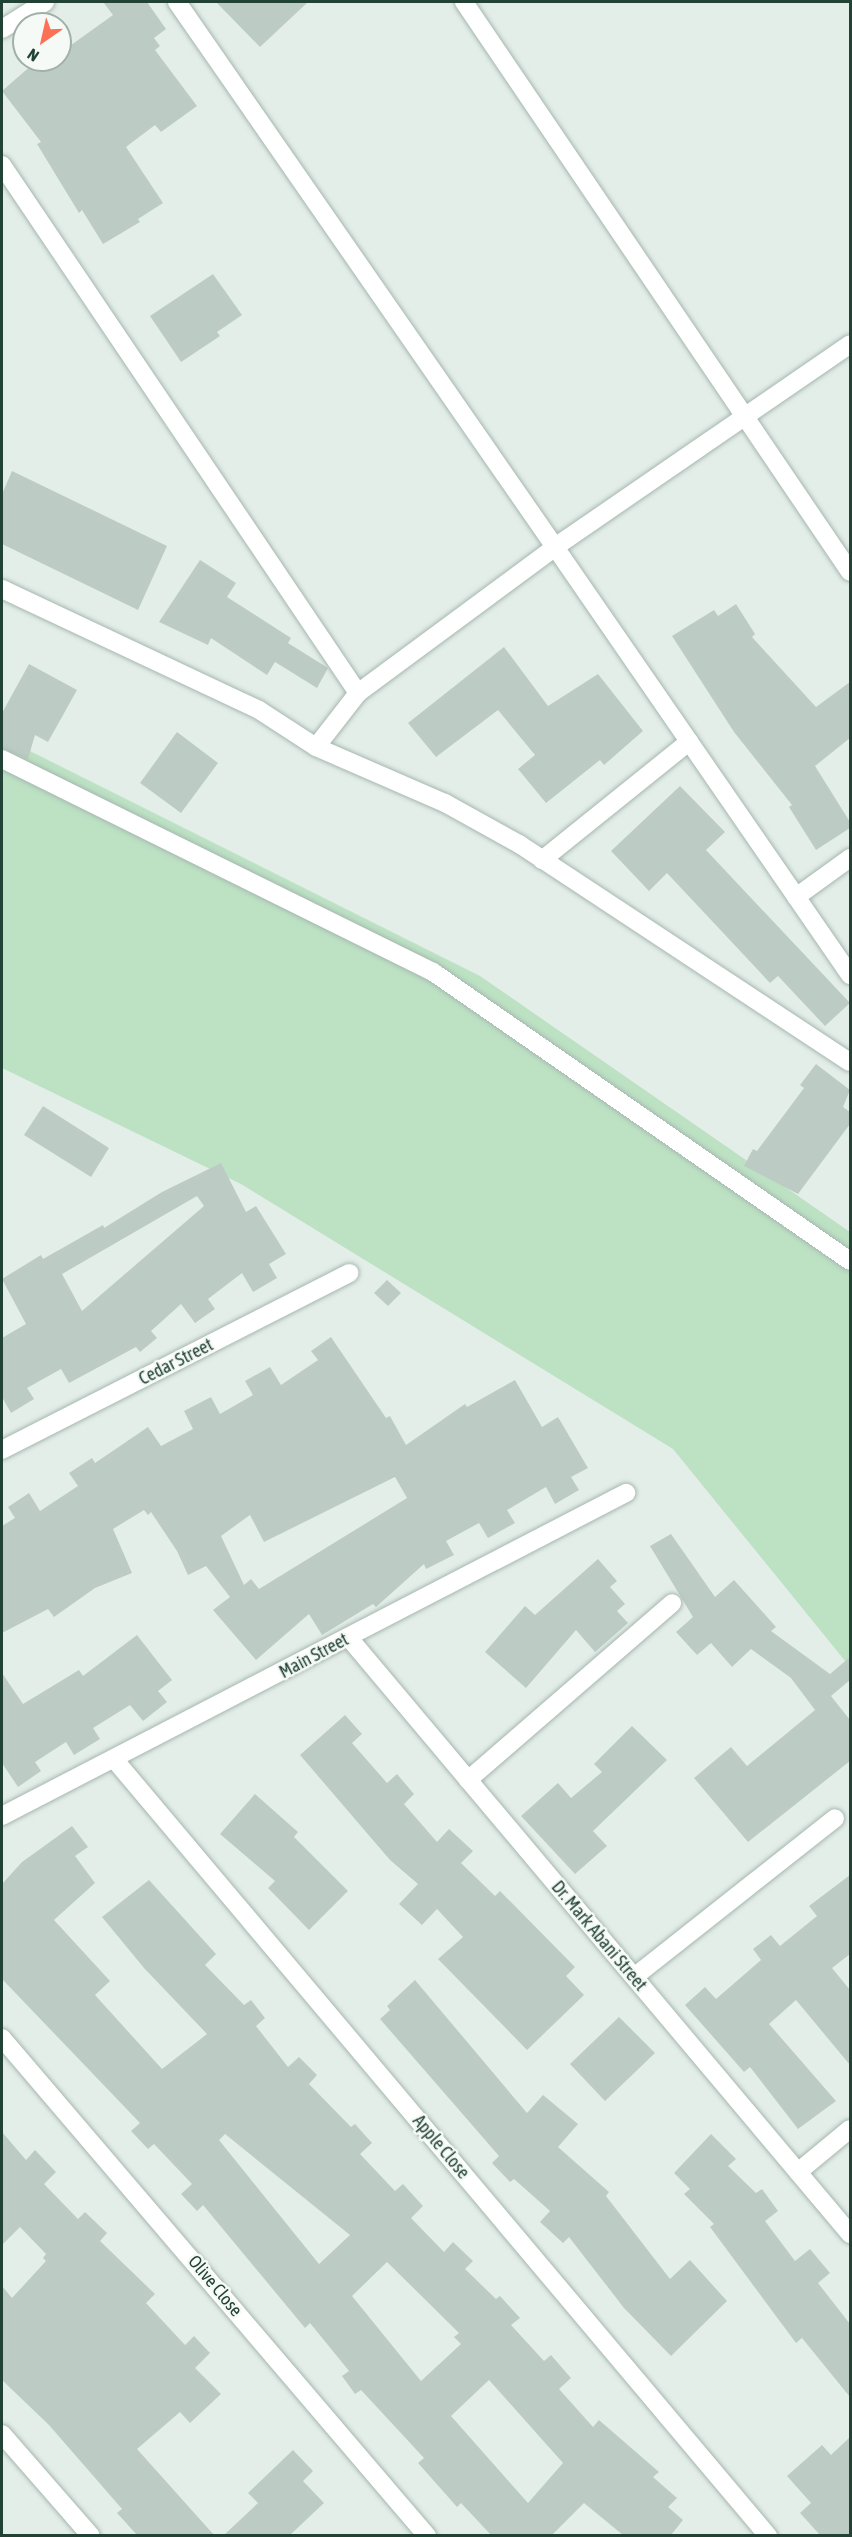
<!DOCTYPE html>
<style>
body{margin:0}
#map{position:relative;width:852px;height:2537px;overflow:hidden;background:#e4eee9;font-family:"Asap Condensed",sans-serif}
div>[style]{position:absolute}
.green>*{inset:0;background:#bce1c3}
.building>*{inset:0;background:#bcccc4}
.roads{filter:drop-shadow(0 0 2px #a6b7b0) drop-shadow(0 0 2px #a6b7b0)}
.minor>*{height:18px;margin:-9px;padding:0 9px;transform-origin:9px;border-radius:9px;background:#fff}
span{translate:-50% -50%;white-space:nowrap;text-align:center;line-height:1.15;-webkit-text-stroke:5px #f5faf7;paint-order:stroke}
.street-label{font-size:18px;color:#224236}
.frame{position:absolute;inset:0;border:3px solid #224236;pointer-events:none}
.north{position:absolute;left:12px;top:12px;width:60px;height:60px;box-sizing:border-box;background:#f5faf7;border:2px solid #a1b0aa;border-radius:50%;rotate:214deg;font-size:16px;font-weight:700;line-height:24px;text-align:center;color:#224236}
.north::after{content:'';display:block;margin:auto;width:21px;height:27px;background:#fa7156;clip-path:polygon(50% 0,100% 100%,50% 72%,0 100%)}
</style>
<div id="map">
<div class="green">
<i style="clip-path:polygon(2px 737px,480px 976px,850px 1232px,850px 1667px,673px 1449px,241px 1184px,2px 1068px)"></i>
</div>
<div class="building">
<i style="clip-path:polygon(103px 2px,147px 2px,166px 29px,154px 38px,160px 46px,155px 50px,197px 106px,161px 132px,155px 125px,126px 147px,163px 203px,138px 219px,140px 222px,103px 244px,82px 210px,79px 213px,37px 144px,41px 142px,2px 91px,33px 64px,60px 60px,60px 53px,113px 15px)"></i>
<i style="clip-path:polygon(216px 2px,308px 2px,260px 47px)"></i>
<i style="clip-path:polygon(213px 274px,242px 315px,217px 332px,220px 336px,181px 362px,150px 316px)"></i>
<i style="clip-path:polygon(12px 471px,167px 546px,138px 610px,2px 544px,2px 494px)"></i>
<i style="clip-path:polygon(200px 560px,236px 583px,227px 597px,291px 638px,288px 643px,328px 668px,317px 688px,275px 662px,267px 675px,211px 638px,208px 645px,159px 622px)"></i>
<i style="clip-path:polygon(736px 604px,755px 634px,752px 637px,816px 707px,850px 682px,850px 738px,815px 766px,850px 822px,850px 828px,816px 850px,789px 807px,792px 805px,734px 732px,672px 636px,714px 610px,718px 616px)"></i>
<i style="clip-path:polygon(504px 647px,548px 706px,598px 674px,643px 731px,604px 765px,600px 760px,546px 803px,518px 769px,535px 755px,498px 710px,436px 757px,408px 723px)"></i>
<i style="clip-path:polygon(29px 664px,77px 690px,48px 742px,35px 735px,28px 759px,2px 748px,2px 713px)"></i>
<i style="clip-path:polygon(177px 732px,218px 763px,181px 813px,140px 783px)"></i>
<i style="clip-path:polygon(680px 786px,725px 832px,706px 850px,850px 1003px,825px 1026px,778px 976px,770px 983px,667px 873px,649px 891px,611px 851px)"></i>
<i style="clip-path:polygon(816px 1064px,850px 1090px,843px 1107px,850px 1112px,850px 1124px,798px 1194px,744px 1166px,753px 1149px,757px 1151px,804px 1088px,800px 1085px)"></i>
<i style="clip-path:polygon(43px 1106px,109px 1148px,91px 1177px,24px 1135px)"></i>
<i style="clip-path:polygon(evenodd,221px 1163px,246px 1212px,256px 1206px,286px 1254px,269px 1264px,277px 1278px,253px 1292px,242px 1273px,208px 1299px,215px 1309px,195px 1323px,181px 1304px,151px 1331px,157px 1338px,140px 1352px,136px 1347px,69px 1383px,61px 1369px,27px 1388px,34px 1399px,11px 1413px,2px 1397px,2px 1338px,26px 1324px,2px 1279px,41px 1255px,43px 1259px,103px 1225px,104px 1228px,162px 1192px,221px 1163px,197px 1196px,204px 1206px,82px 1311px,62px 1274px,197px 1196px)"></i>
<i style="clip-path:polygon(387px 1280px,401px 1293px,388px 1306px,374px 1293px)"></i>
<i style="clip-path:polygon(evenodd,331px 1337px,386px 1418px,390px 1416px,406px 1445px,465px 1404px,467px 1407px,515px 1380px,542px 1427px,558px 1417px,588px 1468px,571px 1477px,579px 1490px,555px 1504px,546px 1487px,507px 1510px,515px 1523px,488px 1538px,479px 1523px,446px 1541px,454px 1555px,426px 1569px,424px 1564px,376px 1607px,373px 1604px,322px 1635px,309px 1614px,256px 1660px,213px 1610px,230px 1597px,206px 1566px,188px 1575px,177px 1551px,151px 1512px,148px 1515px,144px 1510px,113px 1529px,132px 1573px,95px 1588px,54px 1617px,48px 1609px,2px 1633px,2px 1526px,15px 1518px,8px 1507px,29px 1493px,40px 1511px,78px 1486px,69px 1473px,92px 1458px,95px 1463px,148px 1427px,161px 1446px,193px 1429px,184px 1411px,211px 1397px,220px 1414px,253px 1395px,245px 1381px,270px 1367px,281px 1385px,318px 1360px,311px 1351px,331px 1337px,395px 1477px,407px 1498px,259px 1589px,251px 1579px,244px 1585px,221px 1536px,250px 1515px,264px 1542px,395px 1477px)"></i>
<i style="clip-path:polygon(671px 1534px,715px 1597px,734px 1580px,776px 1627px,771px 1631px,830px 1674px,850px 1657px,850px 1680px,831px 1696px,850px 1720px,850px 1761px,748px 1842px,694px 1778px,731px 1747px,747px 1766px,815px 1710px,791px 1678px,751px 1649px,732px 1667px,711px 1643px,697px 1655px,676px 1632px,693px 1617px,650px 1546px)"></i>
<i style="clip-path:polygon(598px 1559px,617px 1581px,610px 1587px,625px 1604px,617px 1611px,628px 1623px,595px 1652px,576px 1630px,526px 1688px,485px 1652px,525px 1606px,535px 1615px)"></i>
<i style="clip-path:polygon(137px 1635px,172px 1680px,158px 1691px,167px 1702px,143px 1721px,130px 1705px,93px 1728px,100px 1739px,74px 1755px,66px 1742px,35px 1762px,41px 1771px,18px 1787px,2px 1763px,2px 1673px,23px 1704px,79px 1670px,83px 1676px)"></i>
<i style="clip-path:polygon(345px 1715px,362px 1734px,352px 1743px,387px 1783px,397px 1774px,414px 1794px,404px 1804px,437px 1842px,449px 1829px,473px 1851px,461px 1863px,495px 1896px,500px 1891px,575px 1967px,566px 1976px,584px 1995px,527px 2050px,438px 1959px,463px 1937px,437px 1909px,422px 1925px,399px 1904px,418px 1884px,390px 1860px,300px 1755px)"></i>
<i style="clip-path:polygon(632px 1726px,667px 1760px,593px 1831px,607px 1846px,575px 1874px,521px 1816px,558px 1783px,571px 1798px,602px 1772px,594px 1764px)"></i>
<i style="clip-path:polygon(255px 1794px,298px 1832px,294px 1837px,348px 1891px,309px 1930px,268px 1888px,275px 1881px,220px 1834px)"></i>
<i style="clip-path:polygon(evenodd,72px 1826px,88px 1847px,75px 1856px,95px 1883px,54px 1920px,110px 1981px,95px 1995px,162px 2069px,207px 2034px,144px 1968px,102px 1917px,149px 1880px,216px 1954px,205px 1965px,244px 2005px,251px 2000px,265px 2018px,256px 2026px,288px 2067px,299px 2057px,317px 2075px,309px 2084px,351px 2127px,355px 2124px,372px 2143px,360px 2154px,395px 2191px,403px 2184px,423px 2206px,411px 2218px,444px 2252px,453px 2242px,473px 2261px,465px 2269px,496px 2299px,500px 2296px,520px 2318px,511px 2325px,544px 2361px,551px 2355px,571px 2378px,559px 2389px,593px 2427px,599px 2420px,659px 2472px,653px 2477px,677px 2498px,668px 2507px,683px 2520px,671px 2535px,623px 2535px,584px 2503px,552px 2535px,491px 2535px,461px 2503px,457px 2507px,418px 2463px,424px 2458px,361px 2390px,355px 2394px,342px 2376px,349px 2371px,310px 2323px,305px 2328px,203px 2205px,197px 2211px,181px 2194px,192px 2184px,154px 2144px,148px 2149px,131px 2131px,140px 2123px,2px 1979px,2px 1884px,22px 1862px,72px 1826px,225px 2134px,350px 2235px,319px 2264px,219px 2140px,225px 2134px,72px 1826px,387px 2262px,459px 2333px,454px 2337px,461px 2344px,421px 2381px,352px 2296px,387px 2262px,72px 1826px,489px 2380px,563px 2463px,528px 2503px,451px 2416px,489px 2380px)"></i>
<i style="clip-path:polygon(850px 1875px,850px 1954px,832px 1968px,850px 1990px,850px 2065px,796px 2000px,769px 2024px,836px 2101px,798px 2129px,750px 2067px,744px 2072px,685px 2005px,705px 1987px,716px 1999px,761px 1960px,753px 1949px,771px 1935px,780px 1946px,817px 1916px,809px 1906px)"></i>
<i style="clip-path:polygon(415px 1980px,527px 2113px,543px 2095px,578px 2124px,558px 2147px,609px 2192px,606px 2196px,670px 2279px,690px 2260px,727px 2301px,671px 2356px,624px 2308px,569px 2237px,563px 2243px,540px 2222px,550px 2211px,514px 2179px,510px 2182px,492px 2163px,499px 2156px,380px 2019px,390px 2010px,387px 2006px)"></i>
<i style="clip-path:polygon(619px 2017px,655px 2053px,605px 2101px,570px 2064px)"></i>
<i style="clip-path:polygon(2px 2132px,26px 2160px,35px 2150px,56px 2172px,44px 2184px,78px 2219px,85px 2212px,107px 2233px,100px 2241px,155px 2294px,146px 2303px,185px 2345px,194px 2336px,210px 2353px,195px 2368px,221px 2394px,190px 2423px,180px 2412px,137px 2449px,214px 2535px,137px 2535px,117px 2513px,122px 2509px,49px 2425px,2px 2380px,2px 2286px,12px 2298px,46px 2261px,43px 2258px,46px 2254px,20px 2227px,2px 2245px)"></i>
<i style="clip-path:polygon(711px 2134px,736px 2159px,728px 2166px,756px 2193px,762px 2189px,778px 2211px,765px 2221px,795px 2261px,810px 2249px,830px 2273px,818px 2283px,850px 2324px,850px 2397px,802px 2338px,796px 2343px,710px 2227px,714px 2224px,684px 2194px,690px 2189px,674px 2173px)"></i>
<i style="clip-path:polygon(850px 2437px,850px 2535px,820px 2535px,800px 2513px,811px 2503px,787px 2476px,822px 2445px,831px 2455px)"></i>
<i style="clip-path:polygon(293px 2450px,313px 2471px,303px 2481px,324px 2503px,290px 2535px,224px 2535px,258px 2503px,248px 2493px)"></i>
</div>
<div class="roads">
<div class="minor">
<i style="left:177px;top:2px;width:663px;rotate:55.26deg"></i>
<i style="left:555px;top:547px;width:358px;rotate:-34.5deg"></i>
<i style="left:464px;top:2px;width:688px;rotate:55.89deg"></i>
<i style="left:2px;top:29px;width:51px;rotate:-32.1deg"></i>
<i style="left:2px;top:165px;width:637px;rotate:56.01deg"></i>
<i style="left:2px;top:589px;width:284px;rotate:25.2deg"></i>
<i style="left:259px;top:710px;width:68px;rotate:33deg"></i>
<i style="left:316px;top:747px;width:141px;rotate:23.5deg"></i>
<i style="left:445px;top:803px;width:85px;rotate:29deg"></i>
<i style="left:519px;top:844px;width:396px;rotate:33.4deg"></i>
<i style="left:316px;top:747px;width:68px;rotate:-52.1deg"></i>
<i style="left:358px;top:693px;width:245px;rotate:-36.5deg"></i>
<i style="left:555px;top:547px;width:520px;rotate:55.42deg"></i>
<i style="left:2px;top:759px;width:481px;rotate:26.3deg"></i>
<i style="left:433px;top:972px;width:507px;rotate:34.72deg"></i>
<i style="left:542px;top:860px;width:189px;rotate:-38.8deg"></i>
<i style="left:796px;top:897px;width:67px;rotate:-35.8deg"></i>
<i style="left:2px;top:1450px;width:390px;rotate:-27deg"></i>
<i style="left:349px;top:1638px;width:779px;rotate:49.95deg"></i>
<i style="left:114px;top:1759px;width:1016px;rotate:49.91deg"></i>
<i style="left:468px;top:1780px;width:270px;rotate:-40.9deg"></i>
<i style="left:2px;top:1816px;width:703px;rotate:-27.37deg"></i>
<i style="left:634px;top:1977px;width:256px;rotate:-38.3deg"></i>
<i style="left:2px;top:2038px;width:655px;rotate:49.52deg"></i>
<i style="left:798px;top:2172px;width:67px;rotate:-39.6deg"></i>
<i style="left:2px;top:2434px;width:135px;rotate:48.9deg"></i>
</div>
</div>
<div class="street-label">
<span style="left:176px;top:1362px;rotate:-27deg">Cedar Street</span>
<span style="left:314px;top:1656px;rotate:-28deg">Main Street</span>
<span style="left:599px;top:1936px;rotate:50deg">Dr. Mark Abani Street</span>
<span style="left:441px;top:2147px;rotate:50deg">Apple Close</span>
<span style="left:215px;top:2286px;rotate:50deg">Olive Close</span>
</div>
<div class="frame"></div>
<div class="north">N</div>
</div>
